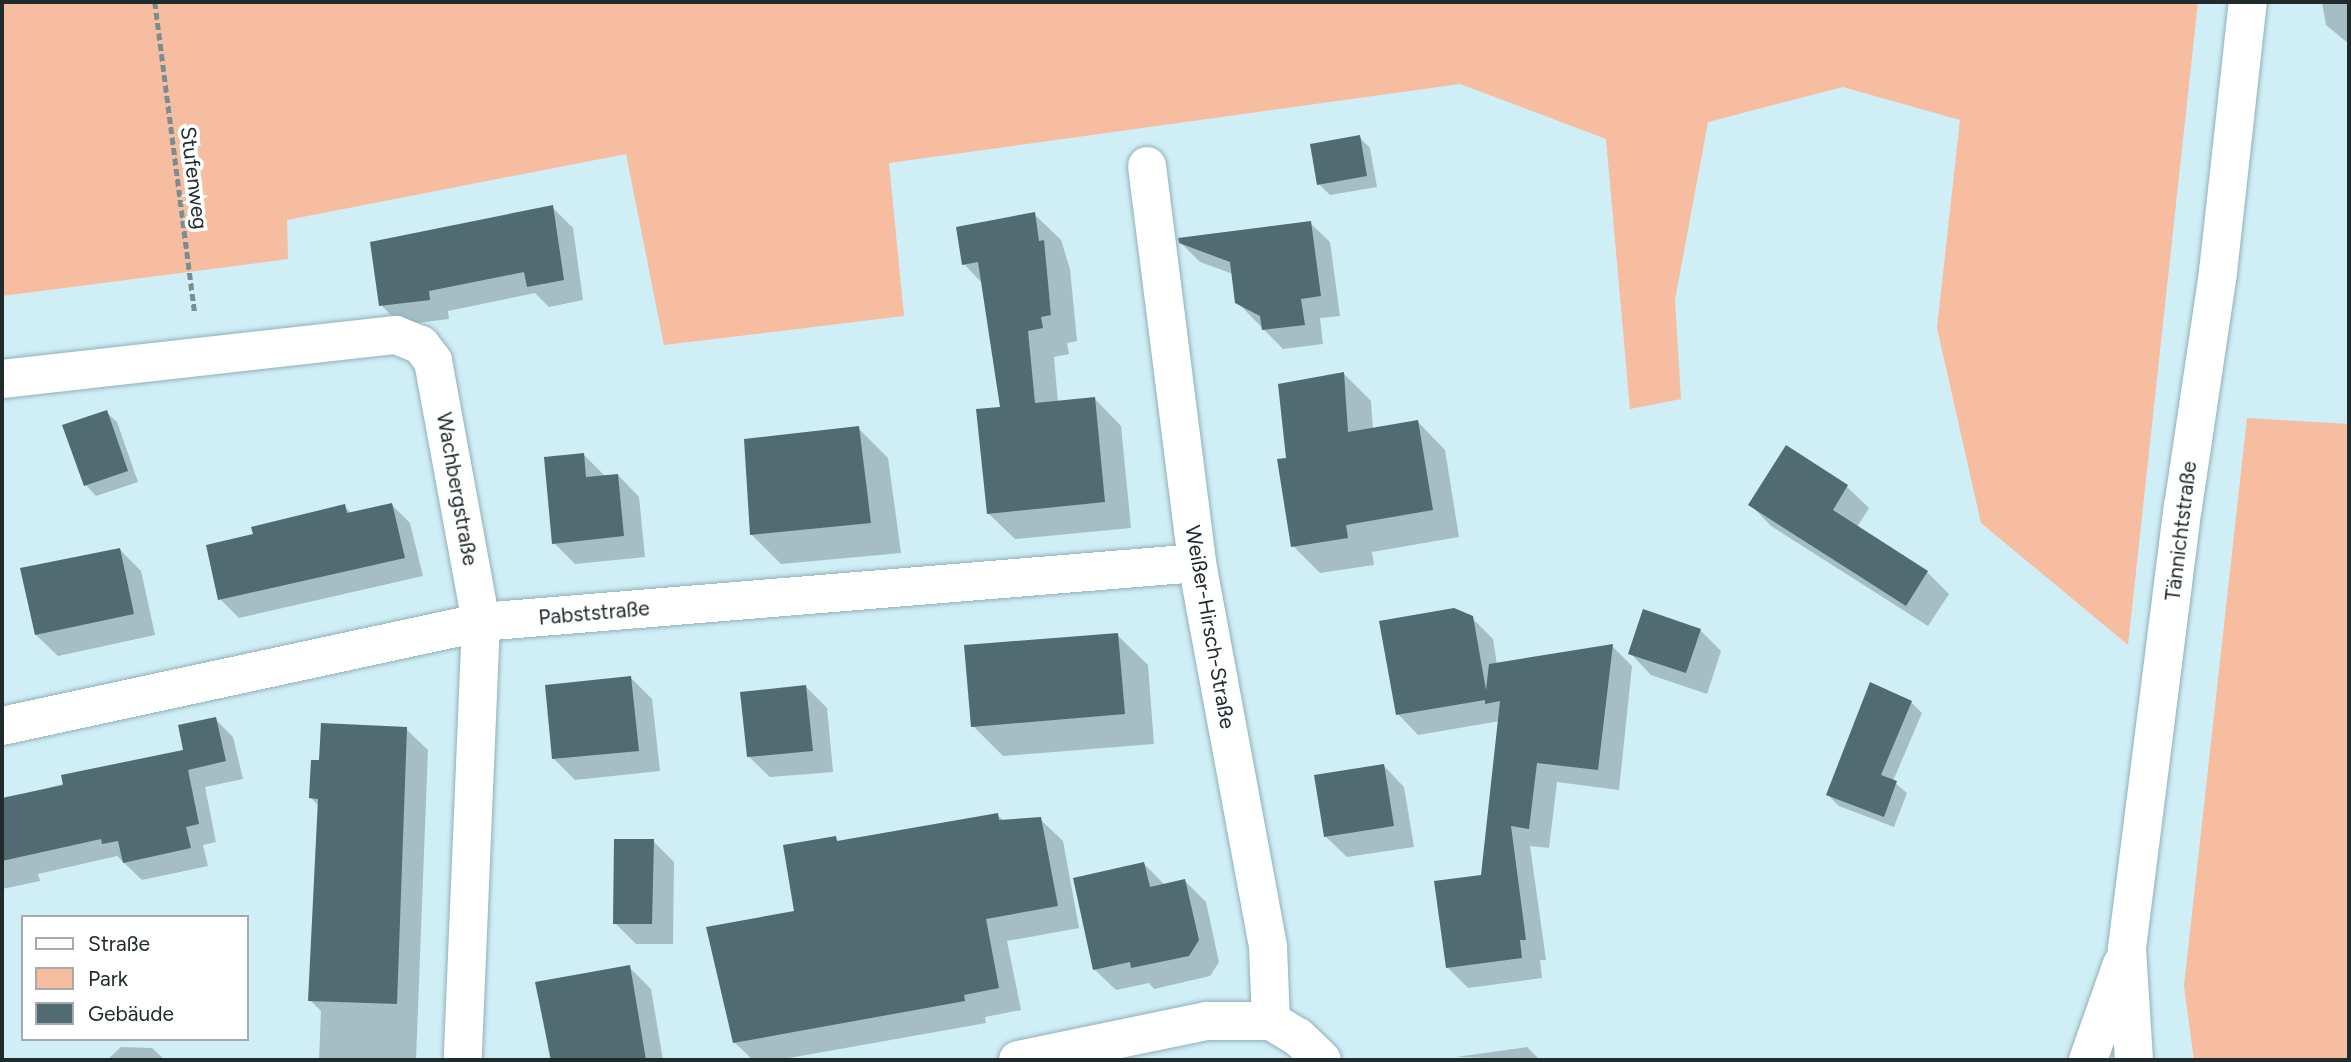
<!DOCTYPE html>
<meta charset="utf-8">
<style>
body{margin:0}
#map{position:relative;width:2351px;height:1062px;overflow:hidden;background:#cfeef6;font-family:Figtree,sans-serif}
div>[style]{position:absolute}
.green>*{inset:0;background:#f6bda0}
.shadow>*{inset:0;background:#0003}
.building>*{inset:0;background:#506b72}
.path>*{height:4.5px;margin-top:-2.25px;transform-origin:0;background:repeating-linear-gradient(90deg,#798e93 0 7px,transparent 0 10.5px)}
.roads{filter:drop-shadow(0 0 2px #92afb7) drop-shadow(0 0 2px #92afb7)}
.minor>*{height:38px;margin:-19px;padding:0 19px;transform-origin:19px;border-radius:19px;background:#fff}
span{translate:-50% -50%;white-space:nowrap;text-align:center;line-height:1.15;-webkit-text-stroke:7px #fff;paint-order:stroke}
.street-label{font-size:21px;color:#202b2e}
.frame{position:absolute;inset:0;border:4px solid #202b2e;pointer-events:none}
.legend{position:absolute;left:21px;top:915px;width:228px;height:126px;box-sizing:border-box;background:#fff;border:2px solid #a6aaab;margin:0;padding:9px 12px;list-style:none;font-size:21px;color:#202b2e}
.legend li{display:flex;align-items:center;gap:14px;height:35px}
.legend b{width:35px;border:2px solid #a6aaab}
</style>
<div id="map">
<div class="green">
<i style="clip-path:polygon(2px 2px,2198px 2px,2128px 645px,1981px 523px,1937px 328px,1960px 120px,1843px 87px,1708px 122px,1675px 300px,1681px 399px,1630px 409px,1606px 139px,1460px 84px,889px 163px,904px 316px,664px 345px,626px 154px,287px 220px,288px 259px,2px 296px)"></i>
<i style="clip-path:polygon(2247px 418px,2349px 424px,2349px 1060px,2194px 1060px,2184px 986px)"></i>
</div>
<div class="shadow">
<i style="clip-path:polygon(2322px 2px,2349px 2px,2349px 44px,2326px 25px)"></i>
<i style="clip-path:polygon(1359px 137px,1370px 148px,1377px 187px,1330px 195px,1319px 184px)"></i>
<i style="clip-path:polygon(552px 207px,573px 228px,583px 300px,549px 307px,535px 293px,448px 311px,449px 319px,401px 325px,381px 305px)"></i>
<i style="clip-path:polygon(1034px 214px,1061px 240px,1070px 269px,1077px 341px,1067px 343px,1069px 354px,1054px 357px,1058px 403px,1095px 399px,1121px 426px,1131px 528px,1015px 539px,988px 513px,1002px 408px,983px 284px,964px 264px)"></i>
<i style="clip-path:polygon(1310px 223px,1330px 242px,1340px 316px,1320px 318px,1323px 344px,1283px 349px,1237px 302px,1233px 274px,1200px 262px,1180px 242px)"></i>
<i style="clip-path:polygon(1344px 374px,1371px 401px,1373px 430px,1418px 422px,1445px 450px,1459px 537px,1372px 552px,1374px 565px,1320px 573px,1293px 546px,1288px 459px)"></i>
<i style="clip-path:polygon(106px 412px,117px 422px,138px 482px,96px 496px,86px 485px)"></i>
<i style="clip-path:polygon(858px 428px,888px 458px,901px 553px,781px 564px,751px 534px)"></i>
<i style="clip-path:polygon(1786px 447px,1847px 487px,1869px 508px,1857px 527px,1927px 572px,1949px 594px,1928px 626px,1771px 526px,1750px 504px)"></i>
<i style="clip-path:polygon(584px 455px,606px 477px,618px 475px,639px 497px,645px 557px,575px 564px,554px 543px)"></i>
<i style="clip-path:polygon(392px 505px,410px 523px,423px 576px,239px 618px,220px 599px,255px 536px,344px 506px,352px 514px)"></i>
<i style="clip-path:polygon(119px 549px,141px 571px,155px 635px,58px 656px,36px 635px)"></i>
<i style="clip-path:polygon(1472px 618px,1493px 639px,1497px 665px,1612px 646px,1632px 666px,1619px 790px,1557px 782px,1549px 848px,1530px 846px,1546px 960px,1540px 960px,1542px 978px,1468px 988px,1447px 967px,1483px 876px,1500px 721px,1418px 735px,1398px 714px)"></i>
<i style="clip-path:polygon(1700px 630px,1721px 651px,1707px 694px,1651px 675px,1630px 653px)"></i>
<i style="clip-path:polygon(1117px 635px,1148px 665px,1154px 744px,1003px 756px,973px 726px)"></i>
<i style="clip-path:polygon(631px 678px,652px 699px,660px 771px,575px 780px,554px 759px)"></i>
<i style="clip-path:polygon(806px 687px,827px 708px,833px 772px,770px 777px,748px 756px)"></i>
<i style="clip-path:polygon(1911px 702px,1922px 713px,1893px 781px,1907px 793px,1894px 827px,1839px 806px,1828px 795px)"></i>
<i style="clip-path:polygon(215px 719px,233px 737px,243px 779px,205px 787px,216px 842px,203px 845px,208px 866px,142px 880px,117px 856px,38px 874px,40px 881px,2px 889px,2px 800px,185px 752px)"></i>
<i style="clip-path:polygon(406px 729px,428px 750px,416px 1060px,319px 1060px,321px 1011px,310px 1000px,319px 806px,311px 798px,321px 762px)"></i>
<i style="clip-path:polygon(1383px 765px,1404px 787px,1414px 847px,1347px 857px,1325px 836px)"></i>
<i style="clip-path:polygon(997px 815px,1004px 821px,1040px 819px,1063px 841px,1079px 928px,1007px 941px,1021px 1010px,985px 1017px,986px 1023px,778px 1060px,753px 1060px,734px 1042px,835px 838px,839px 842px)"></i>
<i style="clip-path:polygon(653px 841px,674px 862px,673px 944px,636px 944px,615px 923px)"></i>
<i style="clip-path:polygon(1144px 864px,1165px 885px,1185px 881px,1206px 902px,1219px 962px,1210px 976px,1154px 989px,1149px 983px,1116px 990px,1094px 969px)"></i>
<i style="clip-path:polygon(629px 967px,651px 989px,663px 1060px,550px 1060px,537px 983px)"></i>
<i style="clip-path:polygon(121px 1047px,152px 1048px,165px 1060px,107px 1060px)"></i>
<i style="clip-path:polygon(1527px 1047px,1540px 1060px,1456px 1057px)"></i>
</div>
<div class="building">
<i style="clip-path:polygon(1360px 135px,1367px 176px,1317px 185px,1310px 144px)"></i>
<i style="clip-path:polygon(553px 205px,564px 280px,527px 287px,524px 272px,429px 291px,430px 300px,379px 306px,370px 242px)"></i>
<i style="clip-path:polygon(1035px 212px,1039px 241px,1044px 240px,1051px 315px,1041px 317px,1043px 328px,1028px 331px,1035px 403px,1095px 397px,1105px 502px,987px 514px,976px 409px,1000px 407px,978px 262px,962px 265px,956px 227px)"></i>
<i style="clip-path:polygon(1311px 221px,1321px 296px,1301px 299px,1305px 325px,1262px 330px,1260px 316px,1235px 303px,1230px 262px,1179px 243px,1178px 238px)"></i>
<i style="clip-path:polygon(1344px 372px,1348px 432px,1418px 420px,1433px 510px,1346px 525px,1348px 538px,1291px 547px,1277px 459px,1286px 458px,1278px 384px)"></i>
<i style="clip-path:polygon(107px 410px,128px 471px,84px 486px,62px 425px)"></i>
<i style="clip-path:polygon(859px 426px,871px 523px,750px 535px,744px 439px)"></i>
<i style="clip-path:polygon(1786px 445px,1848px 485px,1833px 510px,1928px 571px,1906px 606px,1748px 505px)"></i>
<i style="clip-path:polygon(584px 453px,586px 477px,618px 474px,624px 536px,552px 544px,544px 457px)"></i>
<i style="clip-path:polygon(392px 503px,405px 558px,218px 600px,206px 545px,253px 534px,251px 527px,345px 504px,347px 513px)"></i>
<i style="clip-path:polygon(120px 548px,134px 614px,35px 635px,20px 568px)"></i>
<i style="clip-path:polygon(1454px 608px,1473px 616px,1486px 690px,1489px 664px,1613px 644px,1598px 770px,1537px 763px,1529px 829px,1511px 826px,1526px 940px,1520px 940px,1522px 958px,1446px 968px,1434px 881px,1481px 875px,1500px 701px,1485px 704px,1485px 700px,1396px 715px,1379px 621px)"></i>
<i style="clip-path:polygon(1643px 609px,1701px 629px,1686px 673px,1628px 654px)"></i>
<i style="clip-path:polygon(1118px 633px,1125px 714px,971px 727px,964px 645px)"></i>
<i style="clip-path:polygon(631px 676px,639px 751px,552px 759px,545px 685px)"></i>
<i style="clip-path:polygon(1870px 682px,1912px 701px,1881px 775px,1897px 781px,1884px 817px,1826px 795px)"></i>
<i style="clip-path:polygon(806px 685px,813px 751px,747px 757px,740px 692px)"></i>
<i style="clip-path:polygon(216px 717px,226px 761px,188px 770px,199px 824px,186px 827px,191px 848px,123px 863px,118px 841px,102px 844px,101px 839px,2px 861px,2px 798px,63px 785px,61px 775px,183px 750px,178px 725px)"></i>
<i style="clip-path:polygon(321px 723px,407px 727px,397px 1004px,308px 1001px,318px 799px,309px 798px,311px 760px,319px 760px)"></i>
<i style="clip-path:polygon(1384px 764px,1394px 826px,1324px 837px,1314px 775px)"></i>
<i style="clip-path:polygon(998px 813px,999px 820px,1041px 817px,1058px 906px,986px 919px,999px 988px,964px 995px,965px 1001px,733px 1043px,706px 927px,794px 911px,783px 845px,836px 836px,837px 841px)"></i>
<i style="clip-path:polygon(614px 839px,654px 839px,652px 924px,613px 924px)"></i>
<i style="clip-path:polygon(1144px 862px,1150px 887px,1185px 879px,1199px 940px,1189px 956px,1131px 968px,1130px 962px,1093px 970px,1073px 878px)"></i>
<i style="clip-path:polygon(630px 965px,646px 1060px,551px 1060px,535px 982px)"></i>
</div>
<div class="path">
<i style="left:155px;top:2px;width:314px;rotate:82.7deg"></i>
<i style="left:2342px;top:1060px;width:7px"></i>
</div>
<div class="roads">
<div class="minor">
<i style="left:1147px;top:166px;width:400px;rotate:82.8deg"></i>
<i style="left:1197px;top:563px;width:391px;rotate:79.5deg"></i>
<i style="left:1268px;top:947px;width:74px;rotate:87.7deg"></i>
<i style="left:2px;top:379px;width:396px;rotate:-6.4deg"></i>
<i style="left:396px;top:335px;width:27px;rotate:22deg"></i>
<i style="left:421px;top:345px;width:20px;rotate:53deg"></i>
<i style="left:433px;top:361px;width:265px;rotate:79.6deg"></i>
<i style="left:481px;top:622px;width:438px;rotate:92.4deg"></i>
<i style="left:2px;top:726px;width:490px;rotate:-12.2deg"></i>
<i style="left:481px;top:622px;width:718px;rotate:-4.71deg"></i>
<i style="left:1271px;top:1021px;width:31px;rotate:31deg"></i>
<i style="left:1298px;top:1037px;width:33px;rotate:44deg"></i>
<i style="left:1018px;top:1060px;width:193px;rotate:-11.7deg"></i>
<i style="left:1207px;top:1021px;width:64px"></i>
<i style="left:2088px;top:1060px;width:102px;rotate:-70.5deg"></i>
<i style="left:2134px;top:1060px;width:112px;rotate:-93.6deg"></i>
<i style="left:2127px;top:948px;width:445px;rotate:-82.8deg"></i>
<i style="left:2183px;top:507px;width:238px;rotate:-81.5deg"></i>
<i style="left:2218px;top:272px;width:272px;rotate:-83.7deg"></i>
</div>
</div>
<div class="street-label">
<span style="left:194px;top:178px;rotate:83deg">Stufenweg</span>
<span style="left:457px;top:489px;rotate:80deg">Wachbergstraße</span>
<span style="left:2181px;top:531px;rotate:-83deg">Tännichtstraße</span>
<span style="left:594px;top:613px;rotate:-5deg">Pabststraße</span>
<span style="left:1210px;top:627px;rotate:80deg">Weißer-Hirsch-Straße</span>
</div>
<div class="frame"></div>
<ul class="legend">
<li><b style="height:9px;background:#fff"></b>Straße</li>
<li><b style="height:19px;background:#f6bda0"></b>Park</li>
<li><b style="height:19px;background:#506b72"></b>Gebäude</li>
</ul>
</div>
